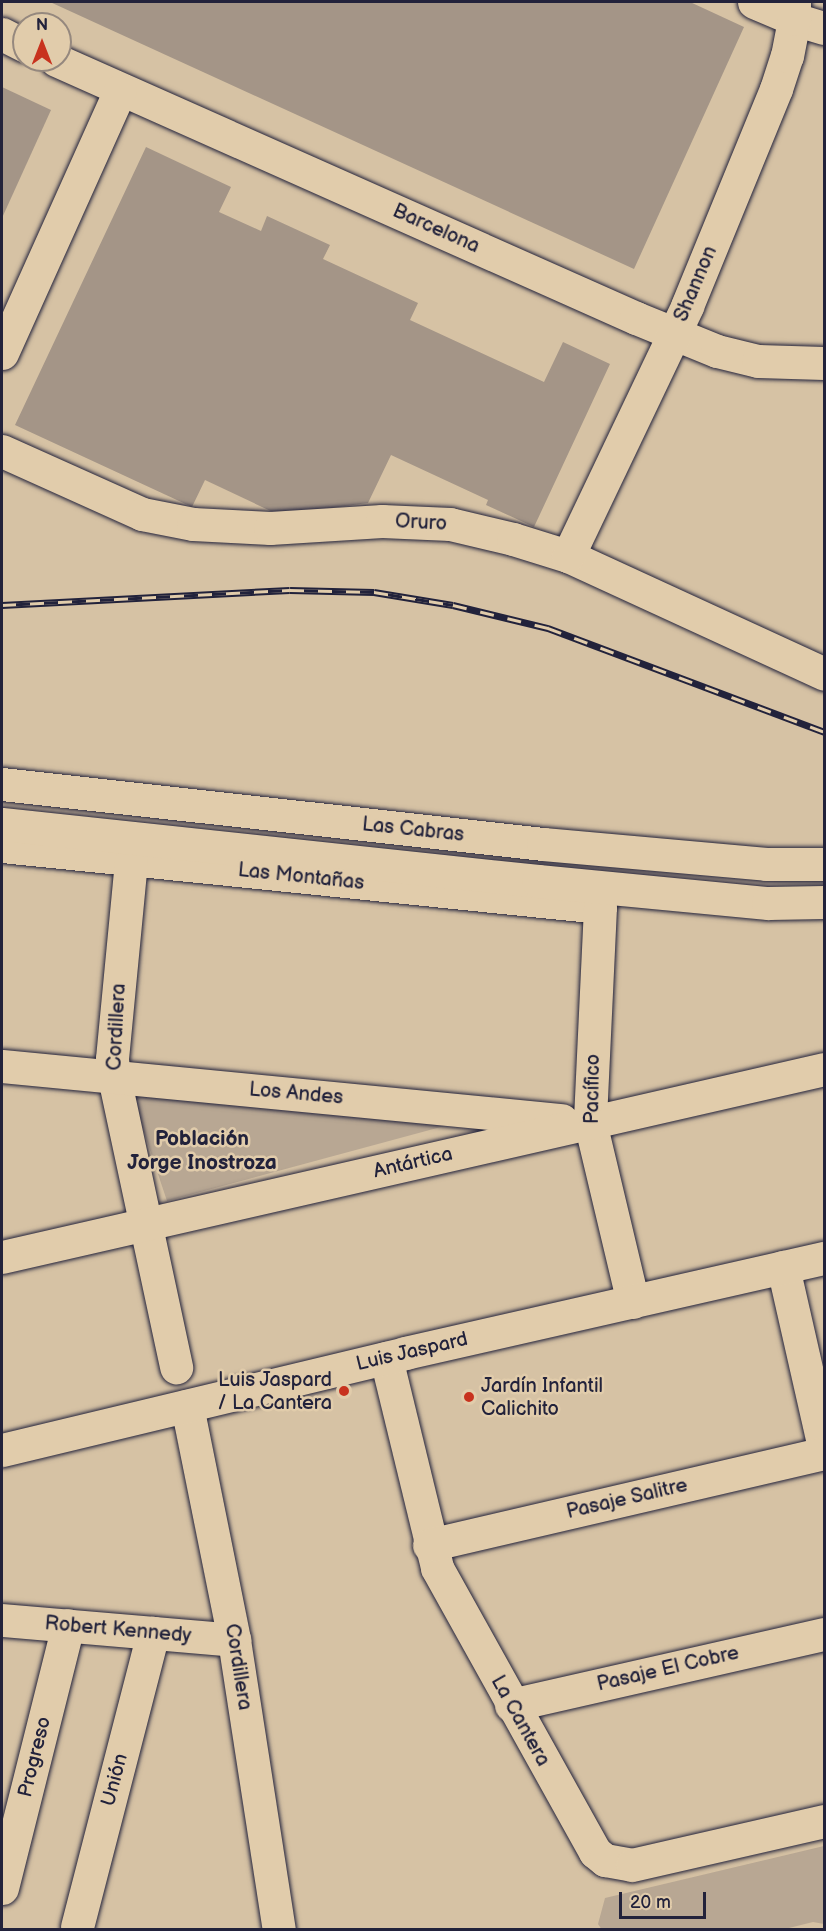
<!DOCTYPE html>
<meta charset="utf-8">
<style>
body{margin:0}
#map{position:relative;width:826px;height:1931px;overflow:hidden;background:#d6c2a4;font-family:"Balsamiq Sans",sans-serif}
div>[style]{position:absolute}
.green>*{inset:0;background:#b8a793}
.building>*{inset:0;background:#a49587}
.roads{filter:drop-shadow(0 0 2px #22223b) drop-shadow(0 0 2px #22223b)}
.minor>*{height:33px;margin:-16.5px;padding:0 16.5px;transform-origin:16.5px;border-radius:16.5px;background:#e1ccab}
.major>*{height:33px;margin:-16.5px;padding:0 16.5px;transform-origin:16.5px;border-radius:16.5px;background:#e1ccab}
.rail>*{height:7px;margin-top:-3.5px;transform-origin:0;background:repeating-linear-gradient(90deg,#e1ccab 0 14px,#22223b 0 28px);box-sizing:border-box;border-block:2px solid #22223b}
.dots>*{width:16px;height:16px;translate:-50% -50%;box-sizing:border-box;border:3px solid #e1ccab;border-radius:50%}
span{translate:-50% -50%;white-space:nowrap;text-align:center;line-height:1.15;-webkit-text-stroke:5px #e1ccab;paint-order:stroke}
.street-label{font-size:20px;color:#22223b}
.poi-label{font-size:20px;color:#22223b}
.right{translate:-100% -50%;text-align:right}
.left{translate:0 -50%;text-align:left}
.neighbourhood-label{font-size:21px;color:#22223b;font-weight:700}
.frame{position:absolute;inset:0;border:3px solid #22223b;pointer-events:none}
.north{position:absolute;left:12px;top:12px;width:60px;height:60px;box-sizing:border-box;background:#e1ccab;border:2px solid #95887e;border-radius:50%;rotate:0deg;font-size:16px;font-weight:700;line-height:24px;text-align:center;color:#22223b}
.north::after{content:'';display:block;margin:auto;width:21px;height:27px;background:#c8321e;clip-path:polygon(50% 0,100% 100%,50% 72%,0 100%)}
.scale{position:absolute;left:619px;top:1892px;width:87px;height:27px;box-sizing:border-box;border:3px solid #22223b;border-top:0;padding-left:8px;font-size:18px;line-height:21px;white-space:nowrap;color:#22223b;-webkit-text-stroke:4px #e1ccab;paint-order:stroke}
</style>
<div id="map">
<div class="green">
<i style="clip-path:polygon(131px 1093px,463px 1121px,167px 1201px)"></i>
<i style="clip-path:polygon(824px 1846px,824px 1924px,813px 1922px,781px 1930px,602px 1930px,598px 1924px,605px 1898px)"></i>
</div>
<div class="building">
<i style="clip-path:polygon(50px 2px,690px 2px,744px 27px,634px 269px)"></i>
<i style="clip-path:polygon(2px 87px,51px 110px,2px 218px)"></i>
<i style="clip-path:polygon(146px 147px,231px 187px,219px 212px,261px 231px,267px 216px,330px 245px,323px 259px,418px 303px,410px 320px,544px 382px,563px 342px,610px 364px,534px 527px,486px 505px,488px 500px,391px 455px,368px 503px,279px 515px,205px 480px,192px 507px,15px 425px)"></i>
</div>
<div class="roads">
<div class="minor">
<i style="left:754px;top:2px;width:43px;rotate:23deg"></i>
<i style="left:794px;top:19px;width:31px;rotate:17deg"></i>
<i style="left:2px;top:34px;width:25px;rotate:27deg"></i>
<i style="left:56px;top:60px;width:635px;rotate:23.98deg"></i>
<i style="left:636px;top:318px;width:87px;rotate:22.2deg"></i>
<i style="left:717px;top:351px;width:42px;rotate:13.7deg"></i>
<i style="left:758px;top:361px;width:66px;rotate:1.7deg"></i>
<i style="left:2px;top:353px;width:288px;rotate:-65.8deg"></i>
<i style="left:2px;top:451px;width:154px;rotate:24.2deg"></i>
<i style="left:142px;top:514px;width:52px;rotate:11.1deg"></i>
<i style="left:193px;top:524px;width:77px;rotate:3deg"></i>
<i style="left:270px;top:528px;width:112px;rotate:-3.6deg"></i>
<i style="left:382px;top:521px;width:68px;rotate:2.5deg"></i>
<i style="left:450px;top:524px;width:65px;rotate:13.4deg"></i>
<i style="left:513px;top:539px;width:58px;rotate:17.2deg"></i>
<i style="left:568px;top:556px;width:282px;rotate:24.7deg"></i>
<i style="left:568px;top:556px;width:277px;rotate:-64.5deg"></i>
<i style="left:687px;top:306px;width:235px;rotate:-67.7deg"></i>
<i style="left:776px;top:89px;width:35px;rotate:-72deg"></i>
<i style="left:787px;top:56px;width:38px;rotate:-79deg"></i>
<i style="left:794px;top:19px;width:17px;rotate:-90deg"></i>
<i style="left:2px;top:846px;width:601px;rotate:5.82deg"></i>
<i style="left:600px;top:907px;width:215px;rotate:92.7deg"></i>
<i style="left:590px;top:1122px;width:185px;rotate:76.6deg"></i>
<i style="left:131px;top:861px;width:199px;rotate:95.5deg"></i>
<i style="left:112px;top:1059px;width:18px;rotate:84deg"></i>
<i style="left:114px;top:1077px;width:297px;rotate:77.9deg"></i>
<i style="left:2px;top:1066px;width:562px;rotate:5.52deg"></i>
<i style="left:2px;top:1257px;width:843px;rotate:-12.88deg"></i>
<i style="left:783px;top:1267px;width:185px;rotate:77.2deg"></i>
<i style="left:386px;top:1358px;width:216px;rotate:76.3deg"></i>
<i style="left:437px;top:1568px;width:325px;rotate:60.9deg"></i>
<i style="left:595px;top:1852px;width:13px;rotate:39deg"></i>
<i style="left:605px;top:1860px;width:27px;rotate:10deg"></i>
<i style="left:632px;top:1865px;width:197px;rotate:-12.9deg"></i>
<i style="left:187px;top:1406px;width:239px;rotate:78.6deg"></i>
<i style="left:234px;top:1640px;width:293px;rotate:81.2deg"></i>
<i style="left:2px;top:1450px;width:415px;rotate:-13.5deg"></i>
<i style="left:405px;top:1353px;width:430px;rotate:-12.8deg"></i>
<i style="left:429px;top:1545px;width:406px;rotate:-13.1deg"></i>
<i style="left:2px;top:1620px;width:233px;rotate:4.9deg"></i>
<i style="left:511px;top:1705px;width:321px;rotate:-12.8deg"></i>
<i style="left:2px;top:1888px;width:271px;rotate:-75.9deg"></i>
<i style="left:77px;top:1927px;width:304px;rotate:-75.5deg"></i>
</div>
<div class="major">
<i style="left:2px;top:784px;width:544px;rotate:6.33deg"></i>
<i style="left:543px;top:844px;width:224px;rotate:5.1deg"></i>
<i style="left:766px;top:864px;width:58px"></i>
<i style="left:2px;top:824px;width:539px;rotate:6.07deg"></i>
<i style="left:538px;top:881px;width:231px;rotate:5.5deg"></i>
<i style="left:768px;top:903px;width:56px;rotate:-1deg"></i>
</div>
</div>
<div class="rail">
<i style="left:2px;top:605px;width:288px;rotate:-3deg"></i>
<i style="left:290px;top:590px;width:84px;rotate:1.4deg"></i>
<i style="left:374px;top:592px;width:80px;rotate:9.3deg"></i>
<i style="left:453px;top:605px;width:98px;rotate:13.6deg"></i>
<i style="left:548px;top:628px;width:295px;rotate:20.6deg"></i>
</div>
<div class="dots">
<i style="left:344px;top:1391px;background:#c8321e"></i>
<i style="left:469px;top:1397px;background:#c8321e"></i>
</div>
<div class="street-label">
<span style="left:436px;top:229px;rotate:24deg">Barcelona</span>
<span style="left:696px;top:284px;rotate:-67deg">Shannon</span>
<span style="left:421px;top:523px;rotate:3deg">Oruro</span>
<span style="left:413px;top:830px;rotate:6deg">Las Cabras</span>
<span style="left:301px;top:877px;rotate:6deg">Las Montañas</span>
<span style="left:117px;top:1027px;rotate:-87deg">Cordillera</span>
<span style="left:593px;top:1089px;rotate:-89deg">Pacífico</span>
<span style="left:296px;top:1094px;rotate:5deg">Los Andes</span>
<span style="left:413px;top:1163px;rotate:-13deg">Antártica</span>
<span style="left:412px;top:1352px;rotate:-13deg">Luis Jaspard</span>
<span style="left:627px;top:1499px;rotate:-13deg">Pasaje Salitre</span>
<span style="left:118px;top:1630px;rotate:5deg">Robert Kennedy</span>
<span style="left:238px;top:1667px;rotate:81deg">Cordillera</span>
<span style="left:668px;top:1669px;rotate:-13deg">Pasaje El Cobre</span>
<span style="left:520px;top:1721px;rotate:61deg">La Cantera</span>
<span style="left:35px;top:1757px;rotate:-76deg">Progreso</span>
<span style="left:115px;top:1780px;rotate:-75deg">Unión</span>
</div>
<div class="poi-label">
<span class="right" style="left:332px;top:1392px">Luis Jaspard<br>/ La Cantera</span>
<span class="left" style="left:481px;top:1398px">Jardín Infantil<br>Calichito</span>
</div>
<div class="neighbourhood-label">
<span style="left:202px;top:1151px">Población<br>Jorge Inostroza</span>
</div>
<div class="frame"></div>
<div class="north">N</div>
<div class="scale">20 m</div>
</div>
